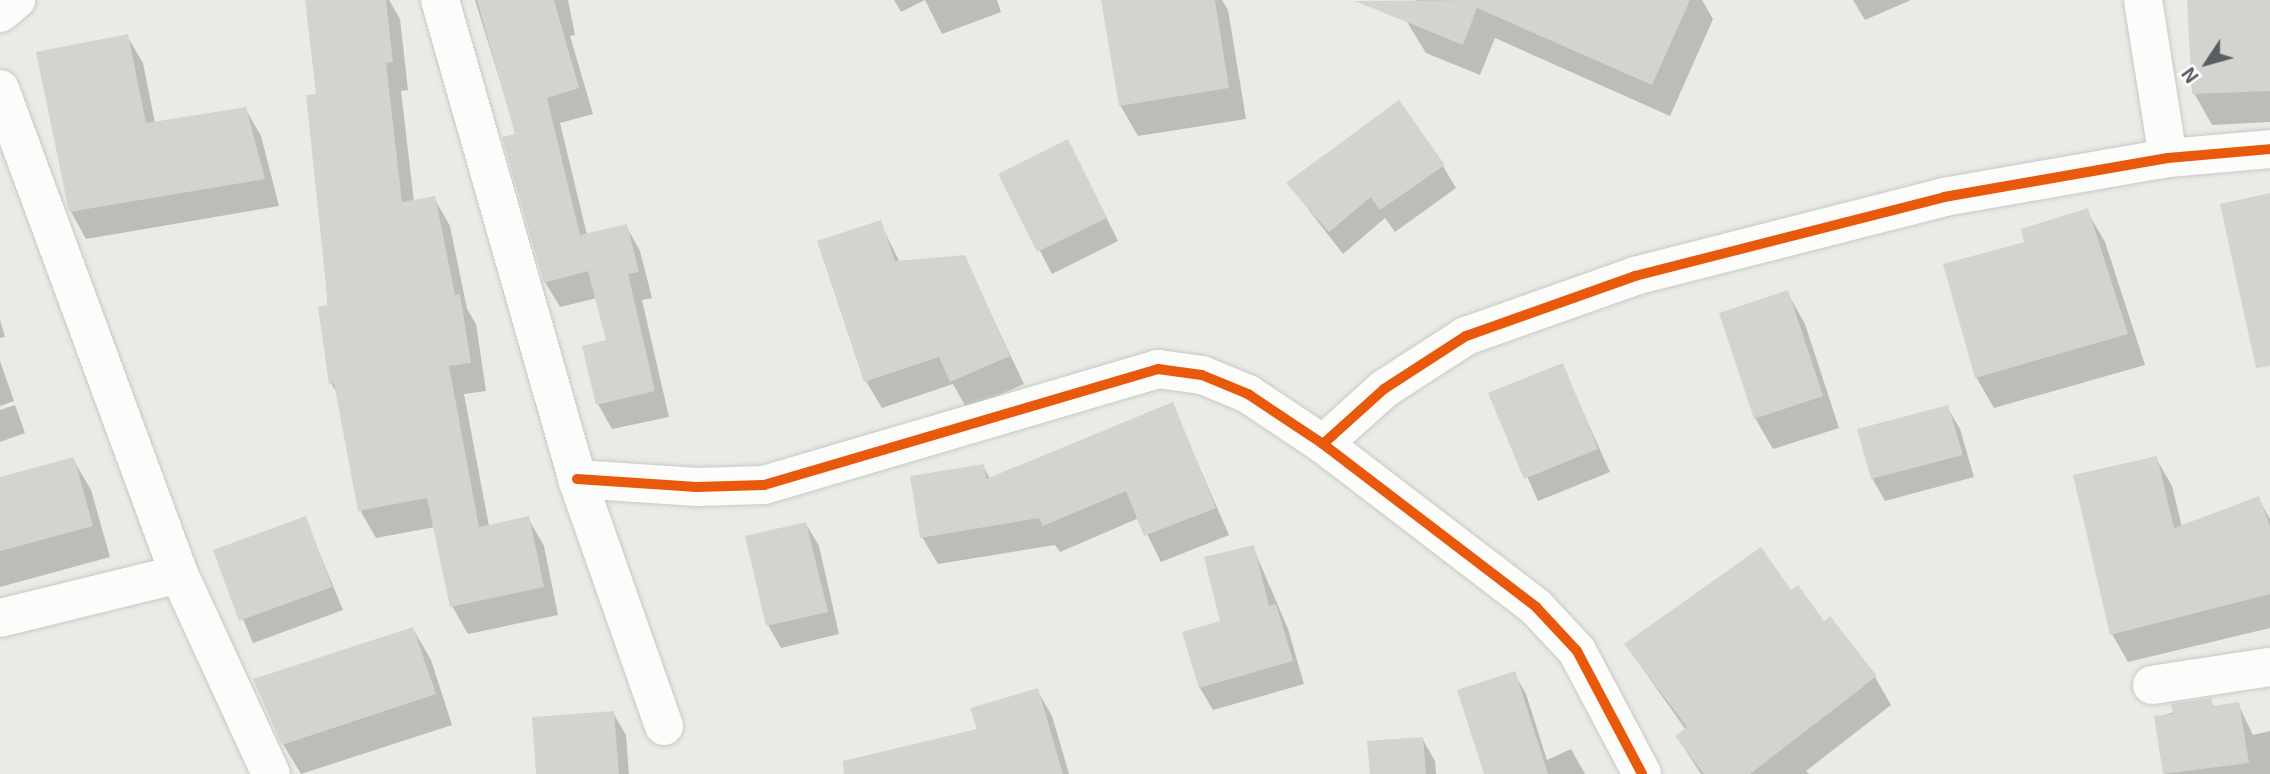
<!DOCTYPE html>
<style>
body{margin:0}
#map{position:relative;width:2270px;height:774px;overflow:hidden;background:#ebebe6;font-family:"Exo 2",sans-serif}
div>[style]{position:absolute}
.shadow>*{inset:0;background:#0003}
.building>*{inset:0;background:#d3d3d0}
.roads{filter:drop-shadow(0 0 2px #c8c9c8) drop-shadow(0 0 2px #c8c9c8)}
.street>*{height:38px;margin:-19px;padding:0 19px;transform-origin:19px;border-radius:19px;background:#fcfcfb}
.cycleway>*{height:10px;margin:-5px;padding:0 5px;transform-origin:5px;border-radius:5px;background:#e8590c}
span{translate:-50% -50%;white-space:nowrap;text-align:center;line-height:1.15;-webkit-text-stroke:5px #fff;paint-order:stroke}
.north{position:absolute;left:2172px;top:28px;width:70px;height:70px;-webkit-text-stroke:5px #fff;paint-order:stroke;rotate:234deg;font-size:19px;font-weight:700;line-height:28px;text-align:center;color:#5b5d64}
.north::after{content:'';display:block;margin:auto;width:24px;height:32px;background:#5b5d64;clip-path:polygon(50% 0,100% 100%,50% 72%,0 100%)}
</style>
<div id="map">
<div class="shadow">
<i style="clip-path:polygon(307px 0,389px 0,400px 19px,408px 90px,401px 91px,414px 202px,434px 198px,450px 226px,467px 309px,476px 324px,486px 391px,464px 394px,489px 526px,528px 518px,544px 546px,558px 615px,468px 634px,452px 606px,435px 527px,376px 538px,360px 510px,338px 395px,331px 383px,318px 96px)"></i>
<i style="clip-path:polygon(475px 0,568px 0,575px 35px,570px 36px,593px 114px,560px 123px,587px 235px,626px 226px,640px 251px,652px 298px,642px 300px,669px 417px,612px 429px,598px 404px,609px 342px,597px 298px,560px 307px,545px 282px,517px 136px)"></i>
<i style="clip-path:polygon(894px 0,997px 0,1001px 12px,942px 34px,925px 0,901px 12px)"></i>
<i style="clip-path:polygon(1102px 0,1222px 0,1228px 10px,1246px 119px,1138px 136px,1120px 105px)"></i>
<i style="clip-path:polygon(1416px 0,1702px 0,1713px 19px,1670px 116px,1495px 38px,1480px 75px,1426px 53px,1407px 22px)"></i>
<i style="clip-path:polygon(1853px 0,1911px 0,1865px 20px)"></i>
<i style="clip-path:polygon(2189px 0,2270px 0,2270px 122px,2212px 125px,2194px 93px)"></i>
<i style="clip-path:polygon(127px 36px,143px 63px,155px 123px,245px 108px,261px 136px,279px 206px,86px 239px,71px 212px,38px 53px)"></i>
<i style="clip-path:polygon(1080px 164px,1118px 241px,1052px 274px,1000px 174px)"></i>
<i style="clip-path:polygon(1443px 166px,1456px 188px,1395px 232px,1385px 218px,1343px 254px,1288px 183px)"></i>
<i style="clip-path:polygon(2087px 211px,2105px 242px,2145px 365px,1994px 408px,1976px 377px,2027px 243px)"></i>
<i style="clip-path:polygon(880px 222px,900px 263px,964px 257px,1024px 384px,967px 409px,953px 384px,882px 408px,866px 381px)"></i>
<i style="clip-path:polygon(1787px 292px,1805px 324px,1839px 428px,1773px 449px,1755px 418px)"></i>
<i style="clip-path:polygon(0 320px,5px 337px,0 338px)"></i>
<i style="clip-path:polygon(0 361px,14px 401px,0 406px)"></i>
<i style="clip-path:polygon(1562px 365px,1610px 472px,1538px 501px,1491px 394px)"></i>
<i style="clip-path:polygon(1172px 404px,1229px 535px,1161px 562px,1139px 518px,1060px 552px,1055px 545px,938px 564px,922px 537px,983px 466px,990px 479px)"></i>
<i style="clip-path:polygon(15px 405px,25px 433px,0 442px,0 410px)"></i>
<i style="clip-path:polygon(1947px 407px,1960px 429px,1974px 477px,1885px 501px,1872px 478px)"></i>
<i style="clip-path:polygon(2156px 458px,2172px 486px,2182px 527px,2258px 498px,2270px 519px,2270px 628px,2128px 662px,2112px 634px)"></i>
<i style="clip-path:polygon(73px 459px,91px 490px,110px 557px,0 587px,0 479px)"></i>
<i style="clip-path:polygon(305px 518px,343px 610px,253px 643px,215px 551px)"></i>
<i style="clip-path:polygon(806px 524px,819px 546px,839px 634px,781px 648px,768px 625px)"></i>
<i style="clip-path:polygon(1253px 547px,1288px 629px,1304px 684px,1213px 710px,1200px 688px,1184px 633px,1222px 622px)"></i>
<i style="clip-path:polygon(1791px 593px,1875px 677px,1891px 705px,1806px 771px,1809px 774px,1701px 774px,1677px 737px,1686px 730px,1626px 645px)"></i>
<i style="clip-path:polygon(413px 629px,431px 660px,452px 725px,301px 774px,283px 744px)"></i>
<i style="clip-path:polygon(1514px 673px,1526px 694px,1547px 760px,1571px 749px,1585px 774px,1486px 774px)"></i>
<i style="clip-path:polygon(1037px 690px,1052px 716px,1069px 774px,865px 774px,979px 730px)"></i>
<i style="clip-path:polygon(2210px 700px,2215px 708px,2238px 704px,2253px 735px,2270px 731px,2270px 774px,2165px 774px,2156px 718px)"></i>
<i style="clip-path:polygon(613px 713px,626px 735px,629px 774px,538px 774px)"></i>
<i style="clip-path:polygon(1422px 738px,1435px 761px,1436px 774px,1371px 774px)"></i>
</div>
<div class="building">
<i style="clip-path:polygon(305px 0,386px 0,393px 62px,386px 63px,402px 202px,435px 196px,455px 295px,460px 294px,471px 363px,449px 366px,479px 527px,529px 516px,544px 587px,450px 607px,427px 498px,358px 511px,334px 383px,329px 384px,318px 307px,328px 305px,306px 95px,316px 94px)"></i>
<i style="clip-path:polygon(477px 0,554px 0,579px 88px,547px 98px,580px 235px,627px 224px,639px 272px,628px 274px,655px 391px,596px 405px,582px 346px,606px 340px,588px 271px,544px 283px,502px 137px,515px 134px)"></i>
<i style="clip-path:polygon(1101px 0,1215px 0,1229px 88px,1119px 106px)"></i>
<i style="clip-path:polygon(1480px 0,1690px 0,1652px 85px,1477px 8px,1463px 45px,1355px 1px)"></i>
<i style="clip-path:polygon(2187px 0,2270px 0,2270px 91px,2192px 94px)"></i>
<i style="clip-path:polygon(128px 34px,146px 123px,246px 107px,265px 179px,69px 212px,36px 52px)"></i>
<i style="clip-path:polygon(1399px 100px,1445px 165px,1380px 210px,1371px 197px,1329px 232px,1286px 183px)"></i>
<i style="clip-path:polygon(1068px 139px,1107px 218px,1037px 252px,998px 174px)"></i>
<i style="clip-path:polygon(2270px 193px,2270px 366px,2256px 368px,2220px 204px)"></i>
<i style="clip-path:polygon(2088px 208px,2128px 334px,1975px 378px,1943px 264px,2024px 242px,2021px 229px)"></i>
<i style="clip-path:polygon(881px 220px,895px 261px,965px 255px,1010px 356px,950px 382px,939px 357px,864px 382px,817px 241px)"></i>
<i style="clip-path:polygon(1788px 290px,1823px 396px,1754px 419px,1719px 313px)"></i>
<i style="clip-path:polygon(1563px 363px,1598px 449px,1524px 479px,1488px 393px)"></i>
<i style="clip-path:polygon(1173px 402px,1216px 508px,1144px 536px,1126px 491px,1043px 526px,1039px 518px,920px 538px,910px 476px,984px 464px,986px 479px)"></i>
<i style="clip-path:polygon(1948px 405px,1963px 455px,1871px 479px,1857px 429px)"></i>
<i style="clip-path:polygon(2157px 456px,2174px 528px,2259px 496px,2270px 526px,2270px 594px,2110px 635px,2073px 475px)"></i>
<i style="clip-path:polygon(74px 457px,93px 526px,0 551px,0 477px)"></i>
<i style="clip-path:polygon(306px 516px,332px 587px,239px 621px,213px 550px)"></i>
<i style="clip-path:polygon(806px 522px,828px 612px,766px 626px,745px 536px)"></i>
<i style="clip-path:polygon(1254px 545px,1269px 606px,1276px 604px,1293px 661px,1199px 688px,1182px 632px,1220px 621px,1204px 557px)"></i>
<i style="clip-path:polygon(1761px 547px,1791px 590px,1798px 585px,1824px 621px,1830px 616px,1877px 676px,1750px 774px,1704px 774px,1675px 736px,1687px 727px,1624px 644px)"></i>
<i style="clip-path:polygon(413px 627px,436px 694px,282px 745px,253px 679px)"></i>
<i style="clip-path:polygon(1515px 671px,1548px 774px,1484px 774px,1457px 690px)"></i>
<i style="clip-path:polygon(1038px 688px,1063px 774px,844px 774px,843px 761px,977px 729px,970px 708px)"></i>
<i style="clip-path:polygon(2211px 698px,2213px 706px,2239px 702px,2249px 763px,2163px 774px,2154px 716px,2173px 714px,2171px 704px)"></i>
<i style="clip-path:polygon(614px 711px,619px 774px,536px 774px,532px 717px)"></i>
<i style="clip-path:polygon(1423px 737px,1426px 774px,1370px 774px,1367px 741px)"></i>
</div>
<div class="roads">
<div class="street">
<i style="left:440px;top:0;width:498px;rotate:74deg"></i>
<i style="left:577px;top:479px;width:262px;rotate:70.6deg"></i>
<i style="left:2143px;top:0;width:160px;rotate:81deg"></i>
<i style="left:0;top:13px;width:21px;rotate:-39deg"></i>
<i style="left:0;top:89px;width:517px;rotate:69.74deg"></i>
<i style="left:179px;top:574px;width:220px;rotate:65.3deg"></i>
<i style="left:1323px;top:444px;width:82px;rotate:-42deg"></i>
<i style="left:1384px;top:389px;width:98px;rotate:-32.9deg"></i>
<i style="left:1466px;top:336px;width:179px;rotate:-19.5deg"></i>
<i style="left:1635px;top:276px;width:319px;rotate:-14.3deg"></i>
<i style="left:1944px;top:197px;width:227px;rotate:-9.9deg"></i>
<i style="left:2168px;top:158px;width:102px;rotate:-5deg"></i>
<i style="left:577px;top:479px;width:120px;rotate:3.8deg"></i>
<i style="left:697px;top:487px;width:67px;rotate:-1.7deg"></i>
<i style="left:764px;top:485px;width:411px;rotate:-16.4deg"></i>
<i style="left:1158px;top:369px;width:44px;rotate:7.8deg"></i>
<i style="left:1202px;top:375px;width:50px;rotate:22.4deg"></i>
<i style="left:1248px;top:394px;width:90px;rotate:33.7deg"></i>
<i style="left:1323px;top:444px;width:268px;rotate:37.4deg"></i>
<i style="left:1536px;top:607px;width:60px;rotate:47deg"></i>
<i style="left:1577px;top:651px;width:139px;rotate:62.1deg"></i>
<i style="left:0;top:618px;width:184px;rotate:-13.8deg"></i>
<i style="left:2152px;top:685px;width:119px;rotate:-8.7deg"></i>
</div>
</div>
<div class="cycleway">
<i style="left:1323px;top:444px;width:82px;rotate:-42deg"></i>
<i style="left:1384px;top:389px;width:98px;rotate:-32.9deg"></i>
<i style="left:1466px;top:336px;width:179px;rotate:-19.5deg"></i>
<i style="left:1635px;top:276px;width:319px;rotate:-14.3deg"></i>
<i style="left:1944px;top:197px;width:227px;rotate:-9.9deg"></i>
<i style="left:2168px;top:158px;width:102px;rotate:-5deg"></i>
<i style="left:577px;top:479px;width:120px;rotate:3.8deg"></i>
<i style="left:697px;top:487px;width:67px;rotate:-1.7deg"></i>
<i style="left:764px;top:485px;width:411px;rotate:-16.4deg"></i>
<i style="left:1158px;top:369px;width:44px;rotate:7.8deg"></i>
<i style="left:1202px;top:375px;width:50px;rotate:22.4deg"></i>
<i style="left:1248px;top:394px;width:90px;rotate:33.7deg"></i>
<i style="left:1323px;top:444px;width:268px;rotate:37.4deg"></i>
<i style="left:1536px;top:607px;width:60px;rotate:47deg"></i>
<i style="left:1577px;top:651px;width:139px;rotate:62.1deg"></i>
</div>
<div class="north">N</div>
</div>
